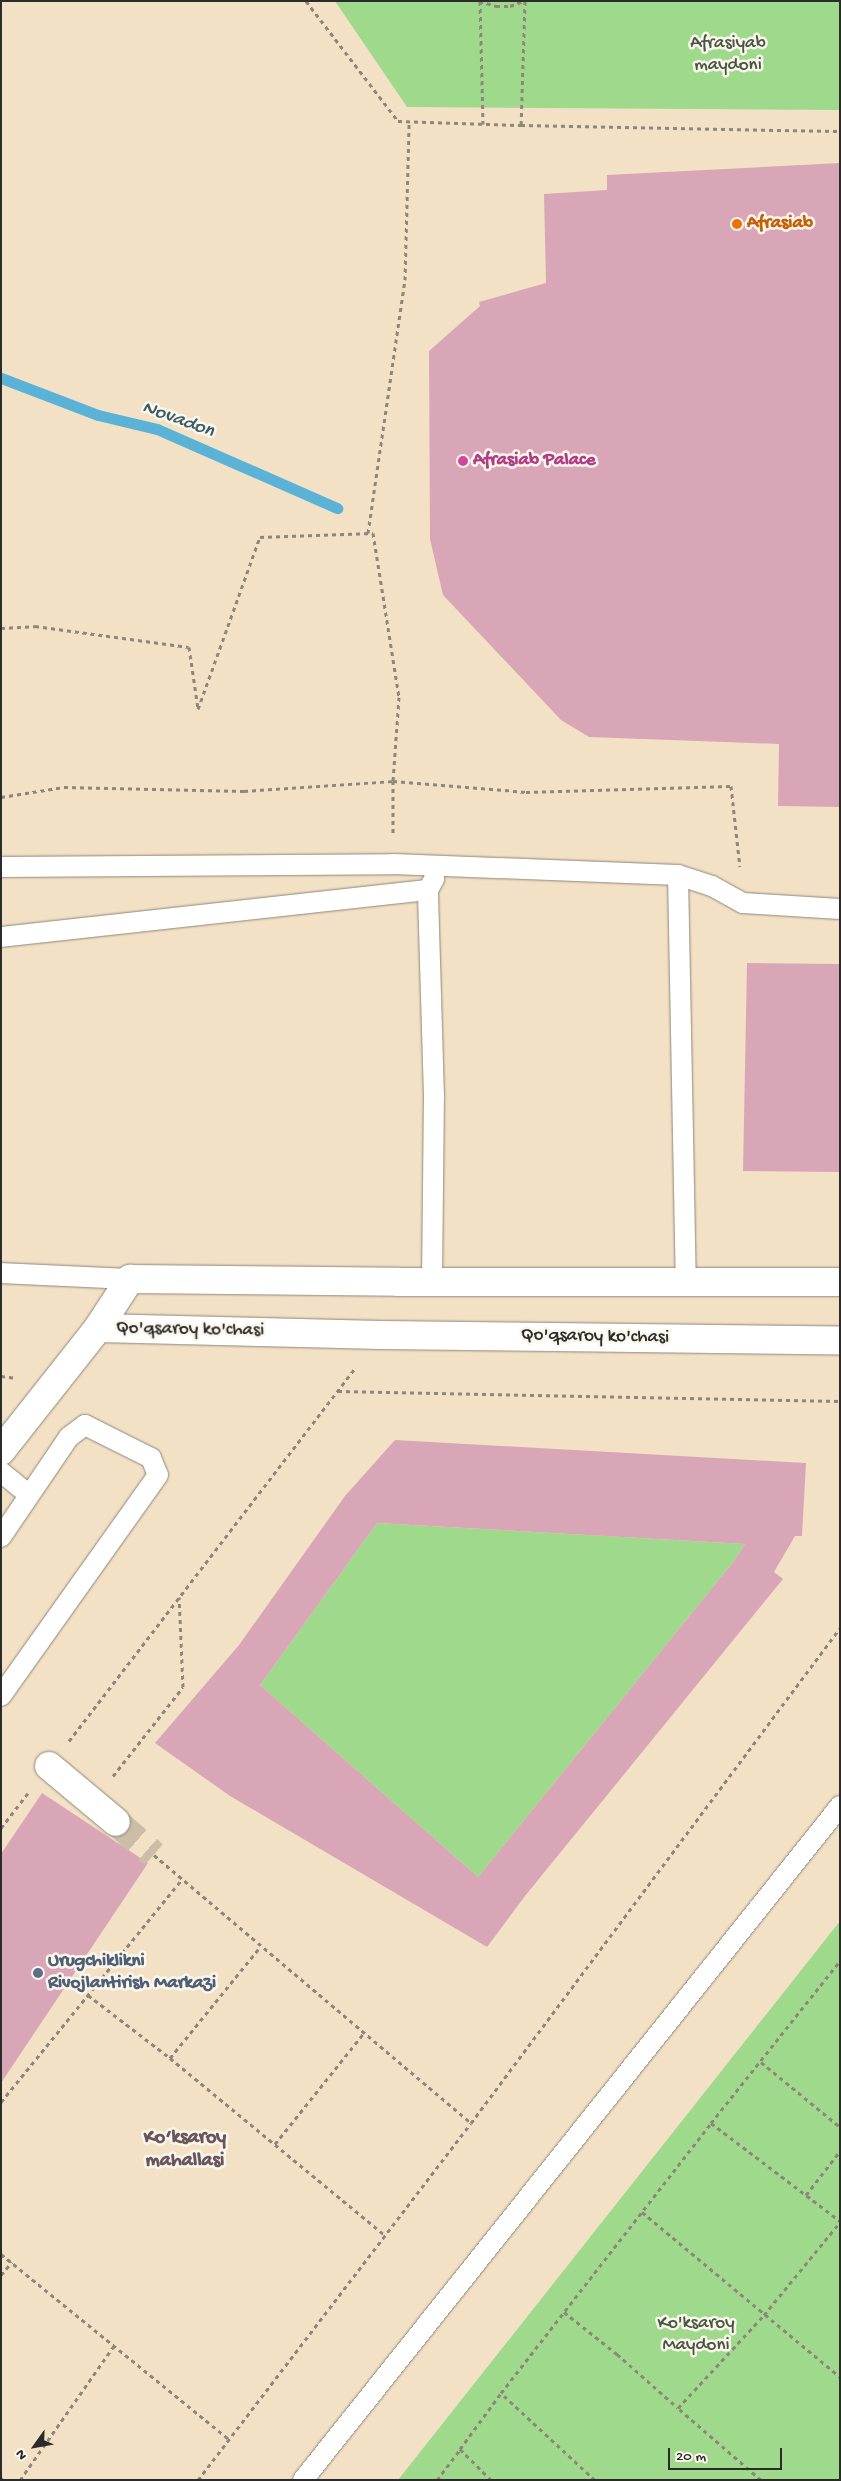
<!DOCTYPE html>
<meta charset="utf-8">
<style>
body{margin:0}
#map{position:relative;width:841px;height:2481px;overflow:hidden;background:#f3e1c6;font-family:"Gochi Hand",sans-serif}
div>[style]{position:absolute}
.green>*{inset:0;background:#9ed98c}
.stream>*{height:11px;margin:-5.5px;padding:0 5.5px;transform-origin:5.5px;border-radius:5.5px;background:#5ab3d7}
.building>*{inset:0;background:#d9a6b8}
.street-tunnel>*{height:28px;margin-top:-14px;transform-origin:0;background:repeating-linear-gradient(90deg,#cbbda7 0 28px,transparent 0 42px)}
.path>*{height:3px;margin-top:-1.5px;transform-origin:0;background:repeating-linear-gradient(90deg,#8f8678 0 4px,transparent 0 8px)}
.roads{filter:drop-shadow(0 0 1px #8f8678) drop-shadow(0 0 1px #8f8678)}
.lane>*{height:20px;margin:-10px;padding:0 10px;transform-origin:10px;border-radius:10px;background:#fff}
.street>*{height:28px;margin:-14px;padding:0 14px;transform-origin:14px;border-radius:14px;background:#fff}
.dots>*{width:14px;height:14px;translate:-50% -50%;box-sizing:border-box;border:2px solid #fbf7ec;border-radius:50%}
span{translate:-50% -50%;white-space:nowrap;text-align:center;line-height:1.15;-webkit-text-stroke:5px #fbf7ec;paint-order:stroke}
.park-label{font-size:19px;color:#485643}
.food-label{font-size:19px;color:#c56008;font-weight:700}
.left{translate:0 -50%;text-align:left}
.hotel-label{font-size:19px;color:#b23c85;font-weight:700}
.street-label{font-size:19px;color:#2b2b2b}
.service-label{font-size:19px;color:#4e5e75;font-weight:700}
.water-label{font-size:20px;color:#3b5b67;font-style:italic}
.neighbourhood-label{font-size:20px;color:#68565c;font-weight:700}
.frame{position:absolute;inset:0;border:2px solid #2b2b2b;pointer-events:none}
.north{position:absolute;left:10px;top:2421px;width:50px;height:50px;-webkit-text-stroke:4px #fbf7ec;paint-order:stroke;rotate:238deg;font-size:14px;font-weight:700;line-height:20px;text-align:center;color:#2b2b2b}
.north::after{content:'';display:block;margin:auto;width:18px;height:22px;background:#2b2b2b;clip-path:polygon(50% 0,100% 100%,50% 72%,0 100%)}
.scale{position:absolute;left:668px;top:2448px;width:114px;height:22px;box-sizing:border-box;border:2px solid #2b2b2b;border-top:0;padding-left:6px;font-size:15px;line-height:18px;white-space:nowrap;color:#2b2b2b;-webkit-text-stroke:4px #fbf7ec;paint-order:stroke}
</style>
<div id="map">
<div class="green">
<i style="clip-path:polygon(335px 1px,840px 1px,840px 110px,407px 107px)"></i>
<i style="clip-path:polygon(377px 1523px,745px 1544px,734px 1561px,478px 1877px,260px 1685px)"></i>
<i style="clip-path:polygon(840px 1921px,840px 2480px,398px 2480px)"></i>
</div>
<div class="stream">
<i style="left:1px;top:378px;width:104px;rotate:20.9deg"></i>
<i style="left:98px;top:415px;width:61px;rotate:13.3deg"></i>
<i style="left:157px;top:429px;width:197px;rotate:23.7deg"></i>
</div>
<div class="building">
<i style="clip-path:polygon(840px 163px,840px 807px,778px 806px,779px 744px,589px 737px,561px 720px,443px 595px,430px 539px,429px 351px,480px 306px,479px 302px,546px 283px,544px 194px,607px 190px,607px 175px)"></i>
<i style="clip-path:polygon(747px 963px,840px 964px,840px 1172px,743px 1171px)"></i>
<i style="clip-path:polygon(evenodd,395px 1440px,806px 1463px,802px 1536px,795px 1536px,774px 1572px,783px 1579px,525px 1896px,487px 1947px,230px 1796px,155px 1743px,239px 1645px,345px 1496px,395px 1440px,377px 1523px,745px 1544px,734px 1561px,478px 1877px,260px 1685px,377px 1523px)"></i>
<i style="clip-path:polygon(42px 1793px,148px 1863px,1px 2083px,1px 1854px)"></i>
</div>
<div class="street-tunnel">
<i style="left:116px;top:1822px;width:50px;rotate:41deg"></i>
</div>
<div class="path">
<i style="left:306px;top:1px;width:151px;rotate:52.5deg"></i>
<i style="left:398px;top:121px;width:123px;rotate:1.9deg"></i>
<i style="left:479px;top:1px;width:18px;rotate:16deg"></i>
<i style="left:496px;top:6px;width:14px"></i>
<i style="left:510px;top:6px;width:15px;rotate:-20deg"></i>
<i style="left:480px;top:1px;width:123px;rotate:88.6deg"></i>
<i style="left:525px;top:1px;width:124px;rotate:91.8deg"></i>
<i style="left:521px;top:125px;width:319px;rotate:1.1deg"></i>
<i style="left:368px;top:533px;width:256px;rotate:-81.7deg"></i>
<i style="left:405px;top:280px;width:158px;rotate:-88.5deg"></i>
<i style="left:1px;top:628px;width:34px;rotate:-3deg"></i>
<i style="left:35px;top:626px;width:155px;rotate:7.8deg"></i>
<i style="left:189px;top:647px;width:63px;rotate:81.7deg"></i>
<i style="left:198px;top:709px;width:183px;rotate:-70.2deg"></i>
<i style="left:260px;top:537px;width:113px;rotate:-2deg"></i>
<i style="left:373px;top:533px;width:166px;rotate:81deg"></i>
<i style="left:399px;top:697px;width:84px;rotate:94.1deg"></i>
<i style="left:393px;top:781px;width:53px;rotate:90deg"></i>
<i style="left:1px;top:797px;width:64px;rotate:-9deg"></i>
<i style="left:64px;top:787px;width:180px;rotate:1.3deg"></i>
<i style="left:244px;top:791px;width:149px;rotate:-3.8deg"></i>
<i style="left:393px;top:781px;width:133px;rotate:4.7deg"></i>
<i style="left:526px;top:792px;width:205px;rotate:-1.7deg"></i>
<i style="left:731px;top:786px;width:81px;rotate:83.7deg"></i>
<i style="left:1px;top:1376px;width:16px;rotate:7deg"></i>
<i style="left:338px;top:1391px;width:502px;rotate:1.14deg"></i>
<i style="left:69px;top:1741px;width:469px;rotate:-52.5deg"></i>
<i style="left:113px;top:1776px;width:113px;rotate:-51.8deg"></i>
<i style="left:183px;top:1687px;width:90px;rotate:-92.5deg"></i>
<i style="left:1px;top:1828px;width:44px;rotate:-52.4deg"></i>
<i style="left:154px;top:1855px;width:415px;rotate:40.2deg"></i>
<i style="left:471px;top:2123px;width:617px;rotate:-53.3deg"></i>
<i style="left:88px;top:1995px;width:103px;rotate:37.5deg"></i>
<i style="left:170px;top:2058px;width:278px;rotate:39.5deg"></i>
<i style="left:170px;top:2058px;width:144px;rotate:-50.9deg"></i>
<i style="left:761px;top:2062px;width:102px;rotate:39.4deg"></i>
<i style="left:1px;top:2102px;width:287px;rotate:-50.9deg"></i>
<i style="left:711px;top:2123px;width:207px;rotate:-51.5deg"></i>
<i style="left:275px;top:2144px;width:142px;rotate:-51.3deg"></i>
<i style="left:806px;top:2195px;width:56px;rotate:-52.3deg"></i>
<i style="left:642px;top:2212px;width:258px;rotate:39.8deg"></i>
<i style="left:1px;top:2254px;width:294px;rotate:39.1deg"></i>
<i style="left:1px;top:2275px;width:17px;rotate:-50deg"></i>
<i style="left:564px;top:2312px;width:68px;rotate:38.4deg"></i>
<i style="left:617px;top:2354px;width:81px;rotate:41.5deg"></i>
<i style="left:460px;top:2449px;width:69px;rotate:-53.8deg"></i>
<i style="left:1px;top:2478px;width:3px;rotate:45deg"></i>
<i style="left:20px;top:2480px;width:164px;rotate:-55deg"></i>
<i style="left:198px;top:2480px;width:449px;rotate:-52.6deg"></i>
<i style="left:437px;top:2480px;width:39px;rotate:-53deg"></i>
<i style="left:460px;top:2449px;width:44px;rotate:45deg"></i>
<i style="left:595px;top:2480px;width:128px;rotate:-137.2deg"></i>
<i style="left:501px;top:2393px;width:342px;rotate:-52.1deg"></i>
<i style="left:711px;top:2123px;width:162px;rotate:37.2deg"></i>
<i style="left:761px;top:2480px;width:110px;rotate:-139.1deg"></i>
<i style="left:678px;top:2408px;width:127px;rotate:-47.2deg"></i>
<i style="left:764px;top:2315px;width:120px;rotate:-50.7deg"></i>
</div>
<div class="roads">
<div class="lane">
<i style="left:1px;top:867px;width:392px;rotate:-0.4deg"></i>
<i style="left:393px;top:864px;width:285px;rotate:2.2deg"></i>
<i style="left:678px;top:875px;width:407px;rotate:88.9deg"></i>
<i style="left:678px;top:875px;width:36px;rotate:18deg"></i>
<i style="left:712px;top:886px;width:35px;rotate:29deg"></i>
<i style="left:743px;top:903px;width:97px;rotate:3.5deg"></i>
<i style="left:1px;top:937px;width:430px;rotate:-6.3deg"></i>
<i style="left:1px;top:1273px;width:129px;rotate:2.7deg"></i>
<i style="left:432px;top:1282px;width:185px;rotate:-89.4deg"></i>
<i style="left:434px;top:1097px;width:207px;rotate:-91.7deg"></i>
<i style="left:428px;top:890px;width:13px;rotate:-61deg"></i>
<i style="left:1px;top:1472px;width:36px;rotate:39deg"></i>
<i style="left:1px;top:1537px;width:121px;rotate:-55.8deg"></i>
<i style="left:69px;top:1437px;width:20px;rotate:-37deg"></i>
<i style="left:85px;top:1425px;width:74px;rotate:26.6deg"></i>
<i style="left:151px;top:1458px;width:18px;rotate:68deg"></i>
<i style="left:158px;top:1475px;width:271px;rotate:125.4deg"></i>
<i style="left:303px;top:2480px;width:862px;rotate:-51.45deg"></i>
</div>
<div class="street">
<i style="left:98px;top:1328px;width:283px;rotate:1.4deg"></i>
<i style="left:381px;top:1335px;width:459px;rotate:0.7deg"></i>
<i style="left:1px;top:1451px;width:157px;rotate:-51.7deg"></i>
<i style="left:98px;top:1328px;width:59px;rotate:-56.9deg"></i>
<i style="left:130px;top:1279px;width:268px;rotate:0.6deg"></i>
<i style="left:398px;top:1282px;width:442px"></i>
<i style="left:49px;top:1766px;width:87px;rotate:39.9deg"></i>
</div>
</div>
<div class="dots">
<i style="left:737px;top:224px;background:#e8710a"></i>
<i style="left:463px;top:461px;background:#d1479c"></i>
<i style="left:38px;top:1973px;background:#5c6f8a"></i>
</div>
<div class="park-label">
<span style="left:728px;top:55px">Afrasiyab<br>maydoni</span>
<span style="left:696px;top:2335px">Ko'ksaroy<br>Maydoni</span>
</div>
<div class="food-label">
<span class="left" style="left:747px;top:224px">Afrasiab</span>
</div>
<div class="hotel-label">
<span class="left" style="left:473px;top:461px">Afrasiab Palace</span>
</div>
<div class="street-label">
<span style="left:190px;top:1330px;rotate:1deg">Qo'qsaroy ko'chasi</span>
<span style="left:595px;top:1337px;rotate:1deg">Qo'qsaroy ko'chasi</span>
</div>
<div class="service-label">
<span class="left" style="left:48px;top:1973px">Urugchiklikni<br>Rivojlantirish Markazi</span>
</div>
<div class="water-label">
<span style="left:178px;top:420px;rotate:20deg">Novadon</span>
</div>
<div class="neighbourhood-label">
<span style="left:185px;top:2150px">Ko‘ksaroy<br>mahallasi</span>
</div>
<div class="frame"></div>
<div class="north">N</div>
<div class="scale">20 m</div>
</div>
